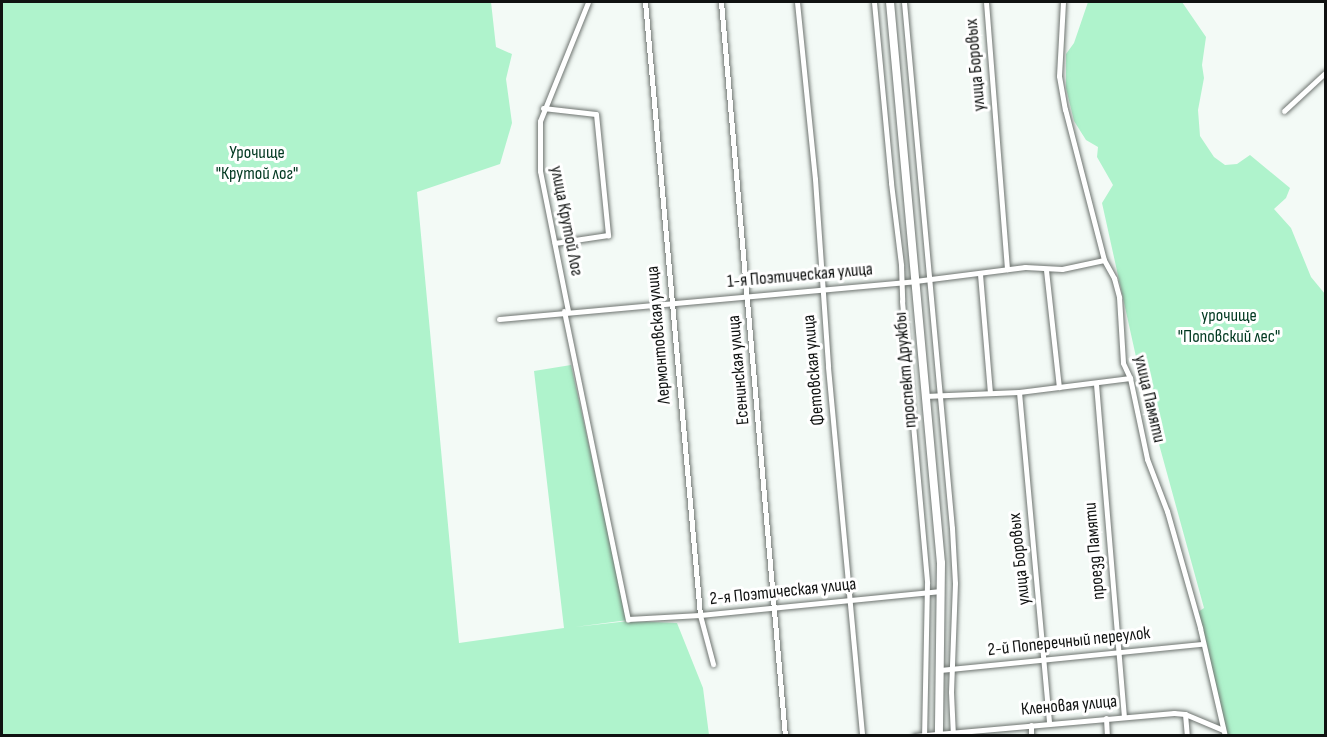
<!DOCTYPE html>
<meta charset="utf-8">
<style>
body{margin:0}
#map{position:relative;width:1327px;height:737px;overflow:hidden;background:#f3faf6;font-family:"Sofia Sans Condensed",sans-serif}
div>[style]{position:absolute}
.green>*{inset:0;background:#aff3cc}
.roads{filter:drop-shadow(0 0 2px #6e7470) drop-shadow(0 0 2px #6e7470)}
.street>*{height:5px;margin:-2.5px;padding:0 2.5px;transform-origin:2.5px;border-radius:2.5px;background:#fff}
.secondary>*{height:8px;margin:-4px;padding:0 4px;transform-origin:4px;border-radius:4px;background:#fff}
span{translate:-50% -50%;white-space:nowrap;text-align:center;line-height:1.15;-webkit-text-stroke:6px #fff;paint-order:stroke}
.street-label{font-size:18px;color:#101211}
.park-label{font-size:18px;color:#003820}
.frame{position:absolute;inset:0;border:3px solid #101211;pointer-events:none}
</style>
<div id="map">
<div class="green">
<i style="clip-path:polygon(2px 2px,491px 2px,496px 47px,512px 54px,506px 79px,512px 123px,500px 164px,417px 192px,459px 643px,564px 628px,534px 371px,571px 365px,628px 620px,575px 627px,629px 621px,677px 623px,703px 688px,709px 735px,2px 735px)"></i>
<i style="clip-path:polygon(1088px 2px,1182px 2px,1206px 37px,1202px 65px,1204px 78px,1198px 110px,1200px 136px,1214px 157px,1225px 165px,1237px 164px,1250px 155px,1290px 188px,1286px 198px,1274px 209px,1291px 228px,1311px 277px,1325px 294px,1325px 735px,1227px 735px,1195px 614px,1204px 608px,1140px 375px,1102px 203px,1113px 185px,1097px 157px,1098px 147px,1086px 140px,1074px 121px,1066px 88px,1066px 54px,1074px 43px)"></i>
</div>
<div class="roads">
<div class="street">
<i style="left:645px;top:2px;width:615px;rotate:84.87deg"></i>
<i style="left:700px;top:615px;width:51px;rotate:75.1deg"></i>
<i style="left:721px;top:2px;width:737px;rotate:85.02deg"></i>
<i style="left:797px;top:2px;width:178px;rotate:84.2deg"></i>
<i style="left:815px;top:179px;width:188px;rotate:86deg"></i>
<i style="left:828px;top:367px;width:371px;rotate:84.7deg"></i>
<i style="left:874px;top:2px;width:182px;rotate:84.6deg"></i>
<i style="left:891px;top:183px;width:83px;rotate:83deg"></i>
<i style="left:901px;top:265px;width:36px;rotate:88deg"></i>
<i style="left:902px;top:301px;width:283px;rotate:84.9deg"></i>
<i style="left:927px;top:583px;width:153px;rotate:91.1deg"></i>
<i style="left:904px;top:2px;width:528px;rotate:84.79deg"></i>
<i style="left:952px;top:528px;width:55px;rotate:86.9deg"></i>
<i style="left:955px;top:583px;width:109px;rotate:92.1deg"></i>
<i style="left:951px;top:692px;width:44px;rotate:87.4deg"></i>
<i style="left:986px;top:2px;width:268px;rotate:85.5deg"></i>
<i style="left:1063px;top:2px;width:74px;rotate:93.1deg"></i>
<i style="left:1059px;top:76px;width:34px;rotate:80deg"></i>
<i style="left:1065px;top:109px;width:156px;rotate:75.5deg"></i>
<i style="left:1104px;top:260px;width:21px;rotate:61deg"></i>
<i style="left:1114px;top:278px;width:20px;rotate:75deg"></i>
<i style="left:1119px;top:297px;width:66px;rotate:86.5deg"></i>
<i style="left:1123px;top:363px;width:17px;rotate:65deg"></i>
<i style="left:1130px;top:378px;width:83px;rotate:78.1deg"></i>
<i style="left:1147px;top:459px;width:56px;rotate:69deg"></i>
<i style="left:1167px;top:511px;width:122px;rotate:74.2deg"></i>
<i style="left:1200px;top:628px;width:111px;rotate:77deg"></i>
<i style="left:543px;top:108px;width:53px;rotate:6.5deg"></i>
<i style="left:596px;top:114px;width:122px;rotate:84.3deg"></i>
<i style="left:608px;top:235px;width:54px;rotate:171.4deg"></i>
<i style="left:1284px;top:111px;width:57px;rotate:-42.9deg"></i>
<i style="left:1046px;top:270px;width:118px;rotate:83.7deg"></i>
<i style="left:980px;top:274px;width:118px;rotate:85.2deg"></i>
<i style="left:564px;top:311px;width:315px;rotate:78.3deg"></i>
<i style="left:628px;top:619px;width:72px;rotate:-3.2deg"></i>
<i style="left:700px;top:615px;width:242px;rotate:-5.7deg"></i>
<i style="left:568px;top:311px;width:143px;rotate:-101.3deg"></i>
<i style="left:540px;top:171px;width:50px;rotate:-90deg"></i>
<i style="left:540px;top:121px;width:128px;rotate:-68deg"></i>
<i style="left:499px;top:319px;width:418px;rotate:-5.2deg"></i>
<i style="left:915px;top:281px;width:111px;rotate:-7.3deg"></i>
<i style="left:1025px;top:267px;width:37px;rotate:3deg"></i>
<i style="left:1062px;top:269px;width:43px;rotate:-12.1deg"></i>
<i style="left:1096px;top:384px;width:333px;rotate:85.2deg"></i>
<i style="left:1019px;top:392px;width:332px;rotate:84.8deg"></i>
<i style="left:925px;top:396px;width:94px;rotate:-2.4deg"></i>
<i style="left:1019px;top:392px;width:112px;rotate:-7.2deg"></i>
<i style="left:940px;top:670px;width:263px;rotate:-5.7deg"></i>
<i style="left:1185px;top:714px;width:22px;rotate:85deg"></i>
<i style="left:1106px;top:718px;width:18px;rotate:87deg"></i>
<i style="left:1031px;top:725px;width:11px;rotate:90deg"></i>
<i style="left:915px;top:736px;width:260px;rotate:-5.1deg"></i>
<i style="left:1174px;top:713px;width:11px;rotate:5deg"></i>
<i style="left:1185px;top:714px;width:41px;rotate:22.8deg"></i>
</div>
<div class="secondary">
<i style="left:890px;top:2px;width:563px;rotate:84.81deg"></i>
<i style="left:941px;top:563px;width:173px;rotate:90.7deg"></i>
</div>
</div>
<div class="street-label">
<span style="left:976px;top:65px;rotate:-95deg">улица Боровых</span>
<span style="left:566px;top:221px;rotate:79deg">улица Крутой Лог</span>
<span style="left:800px;top:276px;rotate:-5deg">1-я Поэтическая улица</span>
<span style="left:659px;top:335px;rotate:-95deg">Лермонтовская улица</span>
<span style="left:739px;top:370px;rotate:-95deg">Есенинская улица</span>
<span style="left:814px;top:370px;rotate:-95deg">Фетовская улица</span>
<span style="left:906px;top:370px;rotate:-95deg">проспект Дружбы</span>
<span style="left:1149px;top:399px;rotate:77deg">улица Памяти</span>
<span style="left:1095px;top:551px;rotate:-95deg">проезд Памяти</span>
<span style="left:1020px;top:559px;rotate:-96deg">улица Боровых</span>
<span style="left:783px;top:592px;rotate:-6deg">2-я Поэтическая улица</span>
<span style="left:1069px;top:642px;rotate:-6deg">2-й Поперечный переулок</span>
<span style="left:1069px;top:706px;rotate:-5deg">Кленовая улица</span>
</div>
<div class="park-label">
<span style="left:257px;top:164px">Урочище<br>"Крутой лог"</span>
<span style="left:1229px;top:327px">урочище<br>"Поповский лес"</span>
</div>
<div class="frame"></div>
</div>
